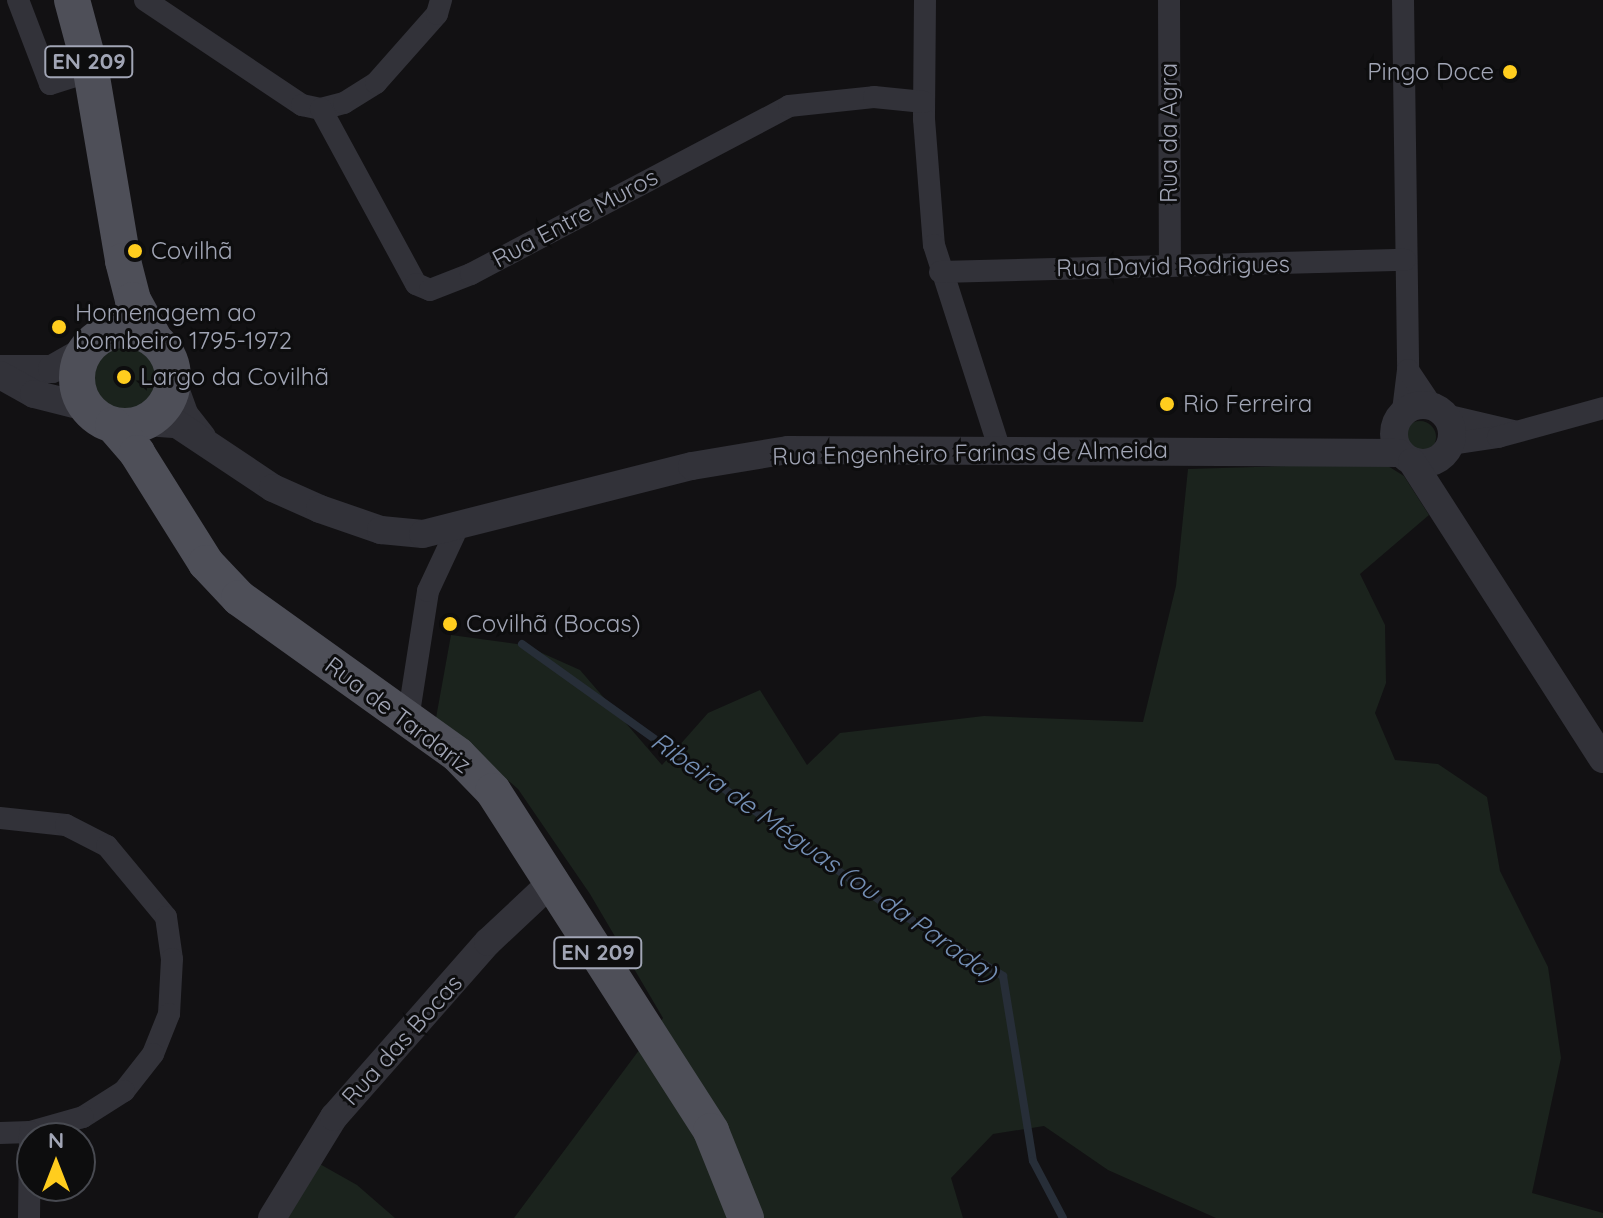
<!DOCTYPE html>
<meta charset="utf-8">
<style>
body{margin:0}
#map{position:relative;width:1603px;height:1218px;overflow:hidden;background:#121113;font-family:Quicksand,sans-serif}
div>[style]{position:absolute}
.green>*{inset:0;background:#1b231d}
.round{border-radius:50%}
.stream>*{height:8px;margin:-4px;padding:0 4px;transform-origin:4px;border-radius:4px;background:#272e38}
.minor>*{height:22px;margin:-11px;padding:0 11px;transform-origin:11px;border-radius:11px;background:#323239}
.tertiary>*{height:28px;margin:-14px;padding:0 14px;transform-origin:14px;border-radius:14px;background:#323239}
.tertiary>.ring{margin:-14px;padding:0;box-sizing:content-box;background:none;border:28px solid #323239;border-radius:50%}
.primary>*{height:36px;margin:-18px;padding:0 18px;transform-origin:18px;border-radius:18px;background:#4e4f58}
.primary>.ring{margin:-18px;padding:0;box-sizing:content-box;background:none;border:36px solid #4e4f58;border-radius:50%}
.dots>*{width:22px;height:22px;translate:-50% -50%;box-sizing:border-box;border:4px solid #0d0d0e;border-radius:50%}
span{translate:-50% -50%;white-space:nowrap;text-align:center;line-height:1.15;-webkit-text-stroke:6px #0d0d0e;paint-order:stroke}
.shield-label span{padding:2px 6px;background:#0d0d0e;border:2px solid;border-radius:6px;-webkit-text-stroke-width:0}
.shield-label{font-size:22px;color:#a1a5b5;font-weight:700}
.poi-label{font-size:24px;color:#a1a5b5}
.right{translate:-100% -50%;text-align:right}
.left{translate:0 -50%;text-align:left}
.street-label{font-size:24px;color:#a1a5b5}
.water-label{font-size:26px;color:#748fb5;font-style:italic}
.north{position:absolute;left:16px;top:1122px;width:80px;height:80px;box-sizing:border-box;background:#0d0d0e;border:2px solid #484a51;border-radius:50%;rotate:0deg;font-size:22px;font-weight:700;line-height:32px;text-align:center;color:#a1a5b5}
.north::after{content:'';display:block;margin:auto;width:28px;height:36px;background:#ffcd1e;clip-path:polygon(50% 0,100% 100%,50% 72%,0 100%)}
</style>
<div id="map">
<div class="green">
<i class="round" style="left:92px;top:344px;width:66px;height:66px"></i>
<i class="round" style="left:1404px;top:421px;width:32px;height:32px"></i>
<i style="clip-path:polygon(1383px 463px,1404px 476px,1429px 515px,1360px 574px,1385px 625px,1386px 683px,1375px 713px,1395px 760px,1438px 764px,1487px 797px,1500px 871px,1548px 967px,1561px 1058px,1532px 1193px,1603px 1213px,1603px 1218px,1216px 1218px,1108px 1170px,1044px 1126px,993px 1134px,951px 1178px,963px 1218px,514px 1218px,663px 1018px,590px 894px,518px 789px,436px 718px,451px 635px,524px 645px,580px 670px,662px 765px,708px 713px,760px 690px,807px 765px,840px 733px,984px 716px,1143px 722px,1176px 586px,1188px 469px)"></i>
<i style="clip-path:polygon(302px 1154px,357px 1185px,395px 1218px,265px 1218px)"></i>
</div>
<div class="stream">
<i style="left:522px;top:644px;width:443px;rotate:35.6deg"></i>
<i style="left:882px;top:902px;width:142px;rotate:31.4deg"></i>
<i style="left:1003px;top:976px;width:187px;rotate:80.8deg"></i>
<i style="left:1033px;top:1161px;width:64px;rotate:62.2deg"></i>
</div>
<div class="minor">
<i style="left:18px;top:0;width:90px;rotate:69.1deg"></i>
<i style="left:50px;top:84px;width:43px;rotate:-17.6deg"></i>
<i style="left:145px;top:0;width:189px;rotate:33.8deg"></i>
<i style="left:302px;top:105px;width:19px;rotate:12deg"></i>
<i style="left:321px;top:109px;width:24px;rotate:-15deg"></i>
<i style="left:344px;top:103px;width:38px;rotate:-32deg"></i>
<i style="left:376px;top:83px;width:92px;rotate:-48.5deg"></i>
<i style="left:437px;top:14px;width:15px;rotate:-74deg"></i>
<i style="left:925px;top:0;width:119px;rotate:90.5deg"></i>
<i style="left:924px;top:119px;width:126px;rotate:85.5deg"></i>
<i style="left:934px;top:245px;width:215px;rotate:72.2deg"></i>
<i style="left:1169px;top:0;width:266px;rotate:89.8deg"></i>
<i style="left:1403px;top:0;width:370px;rotate:89.2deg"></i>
<i style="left:1408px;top:370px;width:41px;rotate:97deg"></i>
<i style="left:321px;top:109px;width:199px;rotate:61.5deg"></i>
<i style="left:416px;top:284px;width:15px;rotate:23deg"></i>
<i style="left:430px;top:290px;width:44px;rotate:-21.3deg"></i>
<i style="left:471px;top:274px;width:360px;rotate:-27.8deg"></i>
<i style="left:789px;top:106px;width:85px;rotate:-6deg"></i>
<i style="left:874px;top:97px;width:50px;rotate:5.7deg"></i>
<i style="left:940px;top:272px;width:465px;rotate:-1.5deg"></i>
<i style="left:1408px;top:370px;width:43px;rotate:56.3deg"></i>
<i style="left:1445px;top:415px;width:71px;rotate:13.1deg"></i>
<i style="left:1450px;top:444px;width:49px;rotate:-8.3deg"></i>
<i style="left:1498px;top:437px;width:109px;rotate:-15.4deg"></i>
<i style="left:408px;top:719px;width:130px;rotate:-81.1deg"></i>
<i style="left:428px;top:591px;width:71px;rotate:-64.9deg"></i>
<i style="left:0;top:818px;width:66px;rotate:6.1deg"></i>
<i style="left:66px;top:825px;width:46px;rotate:27.1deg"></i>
<i style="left:107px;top:846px;width:92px;rotate:50.3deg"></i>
<i style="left:166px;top:917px;width:42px;rotate:81.9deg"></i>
<i style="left:172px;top:959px;width:55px;rotate:93.1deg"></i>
<i style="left:169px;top:1014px;width:43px;rotate:111.8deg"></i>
<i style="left:153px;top:1054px;width:47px;rotate:128.1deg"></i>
<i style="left:124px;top:1091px;width:49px;rotate:147.6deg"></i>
<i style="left:83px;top:1117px;width:55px;rotate:164.2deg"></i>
<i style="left:30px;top:1132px;width:30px;rotate:178deg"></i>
<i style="left:29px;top:1218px;width:86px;rotate:-89.3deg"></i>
</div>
<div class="tertiary">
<i style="left:0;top:369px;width:52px"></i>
<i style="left:52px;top:369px;width:40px;rotate:-29.7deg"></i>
<i style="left:0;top:375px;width:39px;rotate:29deg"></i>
<i style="left:34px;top:394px;width:54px;rotate:14deg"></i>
<i style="left:173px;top:383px;width:33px;rotate:70deg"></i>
<i style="left:184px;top:414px;width:29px;rotate:52deg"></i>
<i class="ring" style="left:1394px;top:405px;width:30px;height:30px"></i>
<i style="left:146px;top:422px;width:31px;rotate:4deg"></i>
<i style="left:177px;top:424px;width:115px;rotate:33.7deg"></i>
<i style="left:273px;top:488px;width:51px;rotate:24.1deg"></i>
<i style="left:320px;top:509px;width:65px;rotate:19deg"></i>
<i style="left:381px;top:530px;width:42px;rotate:5.4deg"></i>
<i style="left:423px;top:534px;width:277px;rotate:-14.2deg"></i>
<i style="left:692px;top:466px;width:97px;rotate:-9.5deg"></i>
<i style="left:788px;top:450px;width:611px;rotate:0.28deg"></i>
<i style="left:1412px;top:462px;width:353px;rotate:57.3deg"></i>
<i style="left:272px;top:1218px;width:119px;rotate:-58.5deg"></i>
<i style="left:334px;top:1117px;width:233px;rotate:-48.7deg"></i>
<i style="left:488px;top:942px;width:91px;rotate:-43.2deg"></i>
</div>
<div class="primary">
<i style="left:72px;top:0;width:73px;rotate:75deg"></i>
<i style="left:91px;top:71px;width:193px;rotate:80.4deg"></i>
<i style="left:123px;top:261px;width:40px;rotate:75.6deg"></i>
<i style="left:133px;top:300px;width:46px;rotate:61.2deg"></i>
<i class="ring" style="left:77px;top:330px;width:60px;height:60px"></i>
<i style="left:113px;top:425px;width:37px;rotate:49deg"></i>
<i style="left:137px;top:453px;width:130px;rotate:57.9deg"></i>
<i style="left:206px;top:563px;width:48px;rotate:46.7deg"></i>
<i style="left:239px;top:598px;width:269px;rotate:35.6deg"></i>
<i style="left:458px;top:755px;width:50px;rotate:45.8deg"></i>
<i style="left:493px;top:791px;width:404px;rotate:57.3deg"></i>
<i style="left:711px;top:1131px;width:94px;rotate:68.1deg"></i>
</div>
<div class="dots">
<i style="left:1510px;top:72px;background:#ffcd1e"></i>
<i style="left:135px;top:251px;background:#ffcd1e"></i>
<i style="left:59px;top:327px;background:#ffcd1e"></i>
<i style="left:124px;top:377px;background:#ffcd1e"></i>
<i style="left:1167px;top:404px;background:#ffcd1e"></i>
<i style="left:450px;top:624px;background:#ffcd1e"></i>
</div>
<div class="shield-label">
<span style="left:89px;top:62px">EN 209</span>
<span style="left:598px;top:953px">EN 209</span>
</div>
<div class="poi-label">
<span class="right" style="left:1494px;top:72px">Pingo Doce</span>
<span class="left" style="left:151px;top:251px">Covilhã</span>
<span class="left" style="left:75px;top:327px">Homenagem ao<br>bombeiro 1795-1972</span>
<span class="left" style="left:140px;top:377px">Largo da Covilhã</span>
<span class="left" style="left:1183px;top:404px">Rio Ferreira</span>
<span class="left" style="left:466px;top:624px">Covilhã (Bocas)</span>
</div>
<div class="street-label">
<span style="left:1169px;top:133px;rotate:-90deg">Rua da Agra</span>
<span style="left:575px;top:218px;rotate:-28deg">Rua Entre Muros</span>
<span style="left:1173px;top:266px;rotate:-1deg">Rua David Rodrigues</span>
<span style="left:970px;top:453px;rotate:-1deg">Rua Engenheiro Farinas de Almeida</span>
<span style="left:398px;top:715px;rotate:37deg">Rua de Tardariz</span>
<span style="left:402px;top:1040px;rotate:-48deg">Rua das Bocas</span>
</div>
<div class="water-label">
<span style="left:824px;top:857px;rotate:35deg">Ribeira de Méguas (ou da Parada)</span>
</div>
<div class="north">N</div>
</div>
